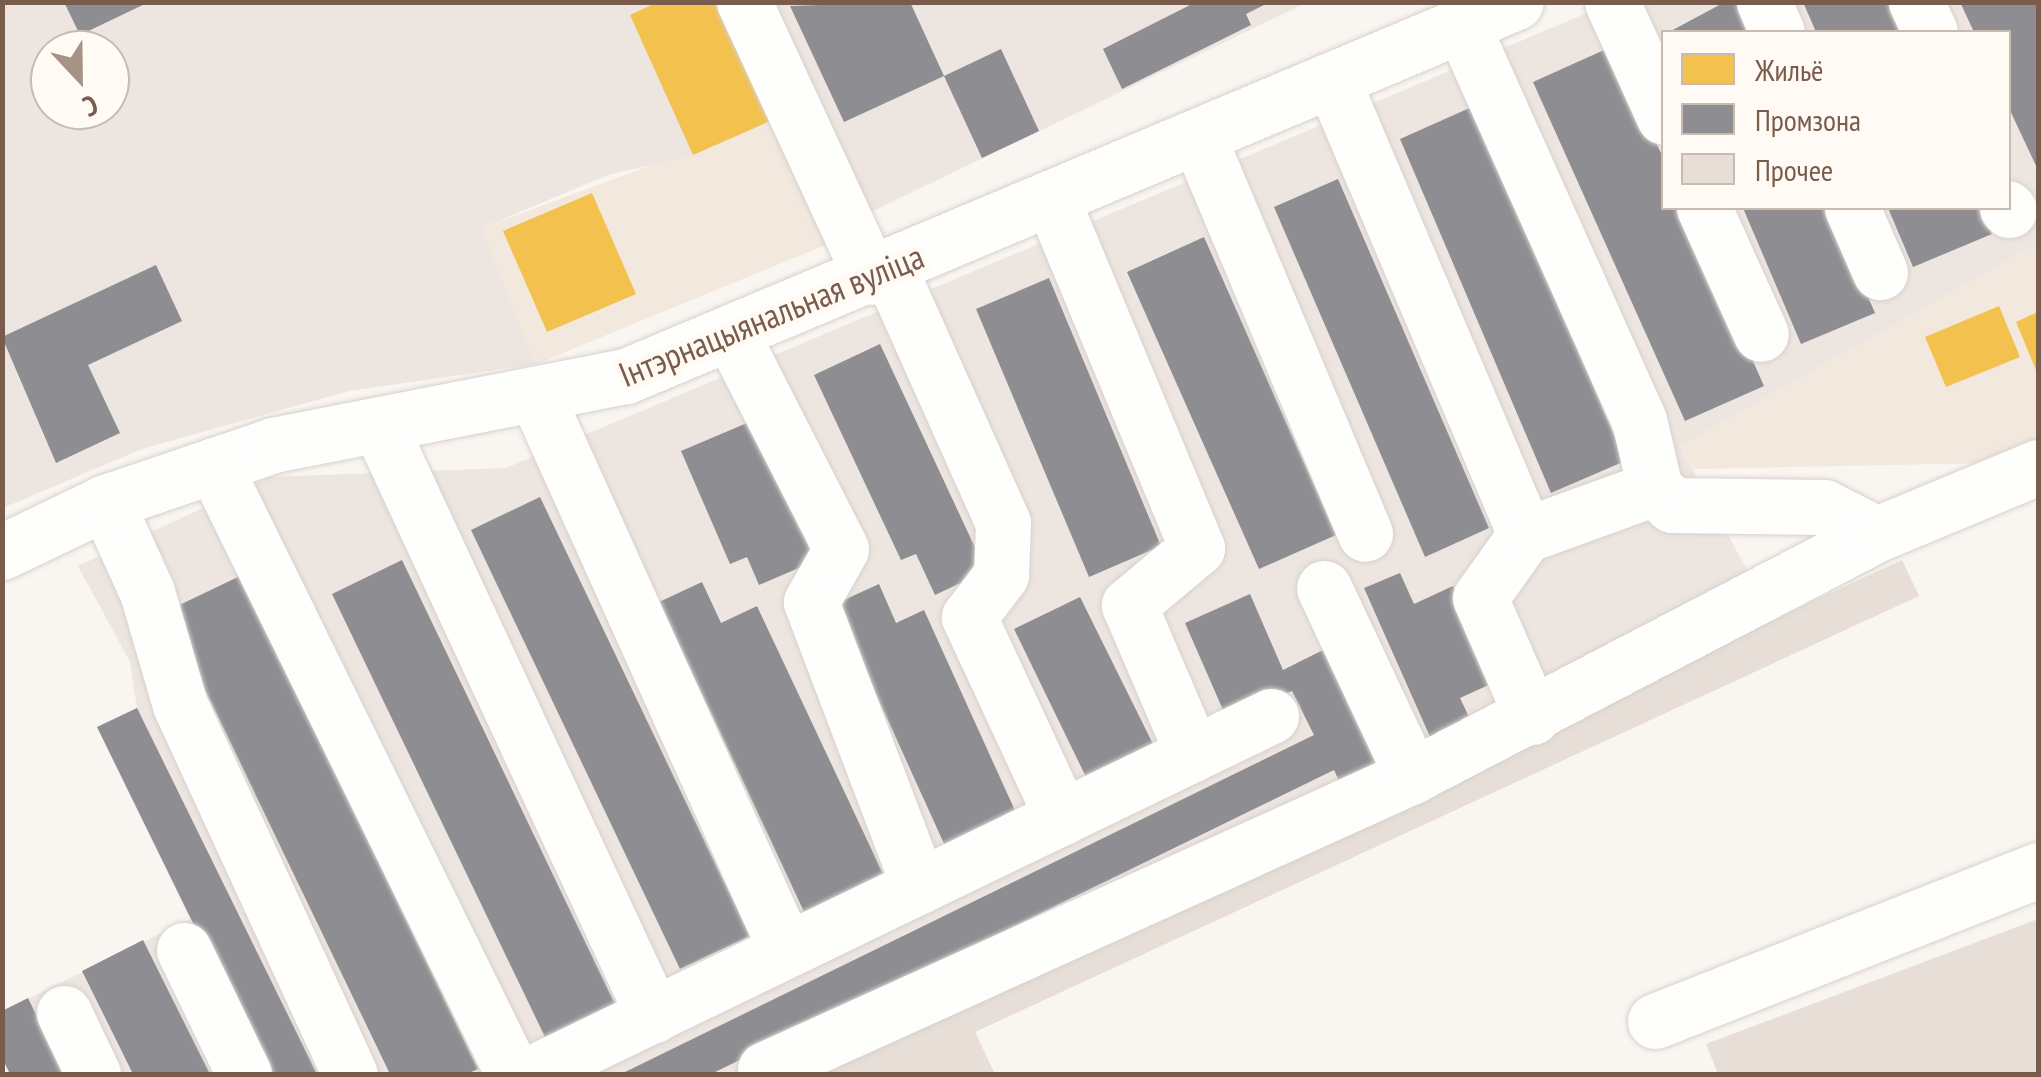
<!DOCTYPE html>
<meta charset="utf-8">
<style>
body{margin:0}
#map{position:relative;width:2041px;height:1077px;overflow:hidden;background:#f9f5f0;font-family:"PT Sans Narrow",sans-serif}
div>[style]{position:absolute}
.residential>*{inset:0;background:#f2e8de}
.industrial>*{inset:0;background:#ede5e0}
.homes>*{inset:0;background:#f2c14e}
.industry>*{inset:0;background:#8d8d92}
.building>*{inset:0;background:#e6ded7}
.roads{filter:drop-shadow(0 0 2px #d7d1cb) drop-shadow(0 0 2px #d7d1cb)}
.minor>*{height:55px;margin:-27.5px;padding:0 27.5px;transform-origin:27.5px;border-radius:27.5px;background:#fefefd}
span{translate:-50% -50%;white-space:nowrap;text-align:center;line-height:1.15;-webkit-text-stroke:10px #fffaf3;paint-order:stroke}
.street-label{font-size:35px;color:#7a5c4d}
.frame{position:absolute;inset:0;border:5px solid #7a5c4d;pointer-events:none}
.legend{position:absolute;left:1661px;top:30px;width:350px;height:180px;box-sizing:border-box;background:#fffaf3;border:2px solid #cabbb1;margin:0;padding:12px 18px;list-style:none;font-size:30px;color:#7a5c4d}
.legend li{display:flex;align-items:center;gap:20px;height:50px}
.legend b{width:50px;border:2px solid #cabbb1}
.north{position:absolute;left:30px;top:30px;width:100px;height:100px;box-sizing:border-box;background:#fffaf3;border:2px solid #cabbb1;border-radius:50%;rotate:158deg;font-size:28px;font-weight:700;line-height:40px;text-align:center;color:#7a5c4d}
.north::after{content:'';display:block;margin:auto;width:35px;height:45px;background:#a69286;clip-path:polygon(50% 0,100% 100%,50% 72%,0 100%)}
</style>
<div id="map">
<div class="residential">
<i style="clip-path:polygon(770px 121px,833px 242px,536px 364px,482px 228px)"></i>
<i style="clip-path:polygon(2038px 243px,2038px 439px,1988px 463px,1693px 469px,1680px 446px)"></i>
</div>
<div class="industrial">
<i style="clip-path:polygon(evenodd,3px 3px,1306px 3px,829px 232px,770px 121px,693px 155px,608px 175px,482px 228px,536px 364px,349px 391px,142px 449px,3px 508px,3px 3px,50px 50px,110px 50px,110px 110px,50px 110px,50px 50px)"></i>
<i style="clip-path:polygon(evenodd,1611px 3px,2038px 3px,2038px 243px,1680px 446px,1767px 607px,769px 1074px,10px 1074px,3px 1011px,190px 919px,97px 727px,137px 708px,130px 662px,78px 566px,270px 477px,506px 468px,1611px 3px,1664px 32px,2008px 32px,2008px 208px,1664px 208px,1664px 32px)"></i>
</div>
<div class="homes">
<i style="clip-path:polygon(658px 2px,717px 2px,770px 121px,693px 155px,630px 15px)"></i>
<i style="clip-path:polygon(592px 193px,636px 294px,547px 332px,503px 231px)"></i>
<i style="clip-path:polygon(1999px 306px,2020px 357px,1946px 387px,1925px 337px)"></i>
<i style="clip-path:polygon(2038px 312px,2038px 375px,2016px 322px)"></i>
</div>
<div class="industry">
<i style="clip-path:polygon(64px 2px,149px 2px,80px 35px)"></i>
<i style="clip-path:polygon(910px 2px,944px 76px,1001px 49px,1039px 131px,982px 158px,944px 76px,844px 122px,790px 6px)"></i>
<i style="clip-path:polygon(1196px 2px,1270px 2px,1246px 14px,1251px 25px,1122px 89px,1103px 49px)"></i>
<i style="clip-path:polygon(1725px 2px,1743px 2px,1756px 32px,1669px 32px)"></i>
<i style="clip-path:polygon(1803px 2px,1896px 2px,1909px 32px,1816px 32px)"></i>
<i style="clip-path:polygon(1960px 2px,2038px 2px,2038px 170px,2008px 106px,2008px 32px,1974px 32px)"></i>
<i style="clip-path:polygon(1613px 46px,1664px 160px,1664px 208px,1685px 208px,1764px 386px,1685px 421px,1533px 82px)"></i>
<i style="clip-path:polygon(1474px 106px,1625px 461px,1551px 493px,1400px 139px)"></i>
<i style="clip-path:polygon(1338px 179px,1489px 528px,1425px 557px,1274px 207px)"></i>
<i style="clip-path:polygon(1743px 208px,1830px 208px,1875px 313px,1801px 344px)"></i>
<i style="clip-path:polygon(1888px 208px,1981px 208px,1992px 234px,1913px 267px)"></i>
<i style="clip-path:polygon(1204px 237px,1336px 535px,1259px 569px,1127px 272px)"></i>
<i style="clip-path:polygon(156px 265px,182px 321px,88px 365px,120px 433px,56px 463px,2px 337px)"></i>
<i style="clip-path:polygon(1049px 278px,1161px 546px,1089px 577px,976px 309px)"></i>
<i style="clip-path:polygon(880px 344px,986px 571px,935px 595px,916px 554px,901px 560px,814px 375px)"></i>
<i style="clip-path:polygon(754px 420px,815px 561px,759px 585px,747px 557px,730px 564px,681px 451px)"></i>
<i style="clip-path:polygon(540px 497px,750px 936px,680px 969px,471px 530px)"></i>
<i style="clip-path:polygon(402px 560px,616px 1006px,546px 1039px,332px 594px)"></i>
<i style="clip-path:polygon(1400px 573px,1414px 604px,1453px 586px,1495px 682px,1460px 698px,1475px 730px,1435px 748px,1364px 588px)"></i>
<i style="clip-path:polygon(240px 576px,478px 1069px,467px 1074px,390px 1074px,167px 611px)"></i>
<i style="clip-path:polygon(702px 582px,721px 623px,757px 606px,885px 878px,805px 914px,659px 602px)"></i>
<i style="clip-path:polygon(879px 584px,896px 623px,924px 610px,1017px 815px,946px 848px,835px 604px)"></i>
<i style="clip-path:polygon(1250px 594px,1283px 670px,1327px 648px,1386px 768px,1343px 789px,1334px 770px,711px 1074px,621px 1074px,1314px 735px,1292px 691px,1227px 719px,1185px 623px)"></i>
<i style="clip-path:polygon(1080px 597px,1154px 746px,1087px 779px,1014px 629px)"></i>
<i style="clip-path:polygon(137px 708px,317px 1074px,267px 1074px,97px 727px)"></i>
<i style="clip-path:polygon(143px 940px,210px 1074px,133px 1074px,82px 971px)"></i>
<i style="clip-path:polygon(28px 998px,65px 1074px,10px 1074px,2px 1058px,2px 1011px)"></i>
</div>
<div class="building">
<i style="clip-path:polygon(1902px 560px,1919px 596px,975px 1032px,995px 1074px,787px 1074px)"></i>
<i style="clip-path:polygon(2038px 919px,2038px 1074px,1718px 1074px,1706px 1044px)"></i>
</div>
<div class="roads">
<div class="minor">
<i style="left:744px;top:2px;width:303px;rotate:65.2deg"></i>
<i style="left:1612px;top:2px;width:126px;rotate:65.7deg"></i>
<i style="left:1764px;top:2px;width:33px;rotate:67deg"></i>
<i style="left:1916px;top:2px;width:33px;rotate:65deg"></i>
<i style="left:1463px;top:27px;width:431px;rotate:65.9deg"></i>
<i style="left:1639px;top:420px;width:70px;rotate:76.8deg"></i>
<i style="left:1655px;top:488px;width:24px;rotate:45deg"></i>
<i style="left:1672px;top:505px;width:152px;rotate:0.8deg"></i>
<i style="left:1824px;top:507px;width:59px;rotate:27deg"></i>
<i style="left:1334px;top:84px;width:490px;rotate:67deg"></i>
<i style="left:1525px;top:535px;width:77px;rotate:125.5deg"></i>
<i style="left:1480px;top:598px;width:130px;rotate:66.4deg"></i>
<i style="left:1200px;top:141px;width:426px;rotate:67.2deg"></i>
<i style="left:1053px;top:202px;width:375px;rotate:67.4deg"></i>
<i style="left:1197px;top:548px;width:89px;rotate:140deg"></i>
<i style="left:1129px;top:605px;width:162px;rotate:66.8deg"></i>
<i style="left:1704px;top:208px;width:138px;rotate:65.7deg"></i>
<i style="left:1852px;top:208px;width:70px;rotate:66.4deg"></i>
<i style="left:2007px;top:208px;width:3px;rotate:45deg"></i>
<i style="left:889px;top:268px;width:279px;rotate:65.9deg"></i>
<i style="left:1003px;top:523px;width:52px;rotate:92.2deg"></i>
<i style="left:1001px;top:575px;width:53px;rotate:127.3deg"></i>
<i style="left:969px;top:617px;width:221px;rotate:65.1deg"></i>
<i style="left:732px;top:335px;width:240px;rotate:63deg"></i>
<i style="left:841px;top:549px;width:61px;rotate:119.5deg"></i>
<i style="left:811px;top:602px;width:304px;rotate:69.2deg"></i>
<i style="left:537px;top:397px;width:606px;rotate:65.76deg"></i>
<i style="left:379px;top:425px;width:651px;rotate:65.09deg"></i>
<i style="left:214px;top:465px;width:678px;rotate:63.85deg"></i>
<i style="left:106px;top:502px;width:99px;rotate:65.5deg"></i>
<i style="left:147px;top:592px;width:118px;rotate:73.7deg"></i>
<i style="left:180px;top:705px;width:406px;rotate:65.3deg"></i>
<i style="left:1525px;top:535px;width:138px;rotate:-19.9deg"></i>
<i style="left:2px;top:552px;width:115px;rotate:-25.7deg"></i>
<i style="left:106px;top:502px;width:176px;rotate:-18.8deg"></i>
<i style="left:273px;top:445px;width:360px;rotate:-11.1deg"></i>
<i style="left:626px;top:376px;width:965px;rotate:-22.79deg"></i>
<i style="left:1324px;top:588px;width:208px;rotate:64.9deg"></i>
<i style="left:184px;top:950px;width:138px;rotate:64.2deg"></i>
<i style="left:64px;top:1013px;width:68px;rotate:64.6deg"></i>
<i style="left:1655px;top:1021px;width:412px;rotate:-21.5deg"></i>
<i style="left:765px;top:1069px;width:710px;rotate:-24.36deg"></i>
<i style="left:1412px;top:776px;width:524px;rotate:-27.49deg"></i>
<i style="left:1877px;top:534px;width:174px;rotate:-22.6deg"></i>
<i style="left:530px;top:1074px;width:823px;rotate:-25.79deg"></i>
</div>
</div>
<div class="street-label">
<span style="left:771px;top:315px;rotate:-22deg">Інтэрнацыянальная вуліца</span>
</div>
<div class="frame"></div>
<ul class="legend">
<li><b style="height:28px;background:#f2c14e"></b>Жильё</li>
<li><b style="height:28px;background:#8d8d92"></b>Промзона</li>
<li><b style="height:28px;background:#e6ded7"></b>Прочее</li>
</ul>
<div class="north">С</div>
</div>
